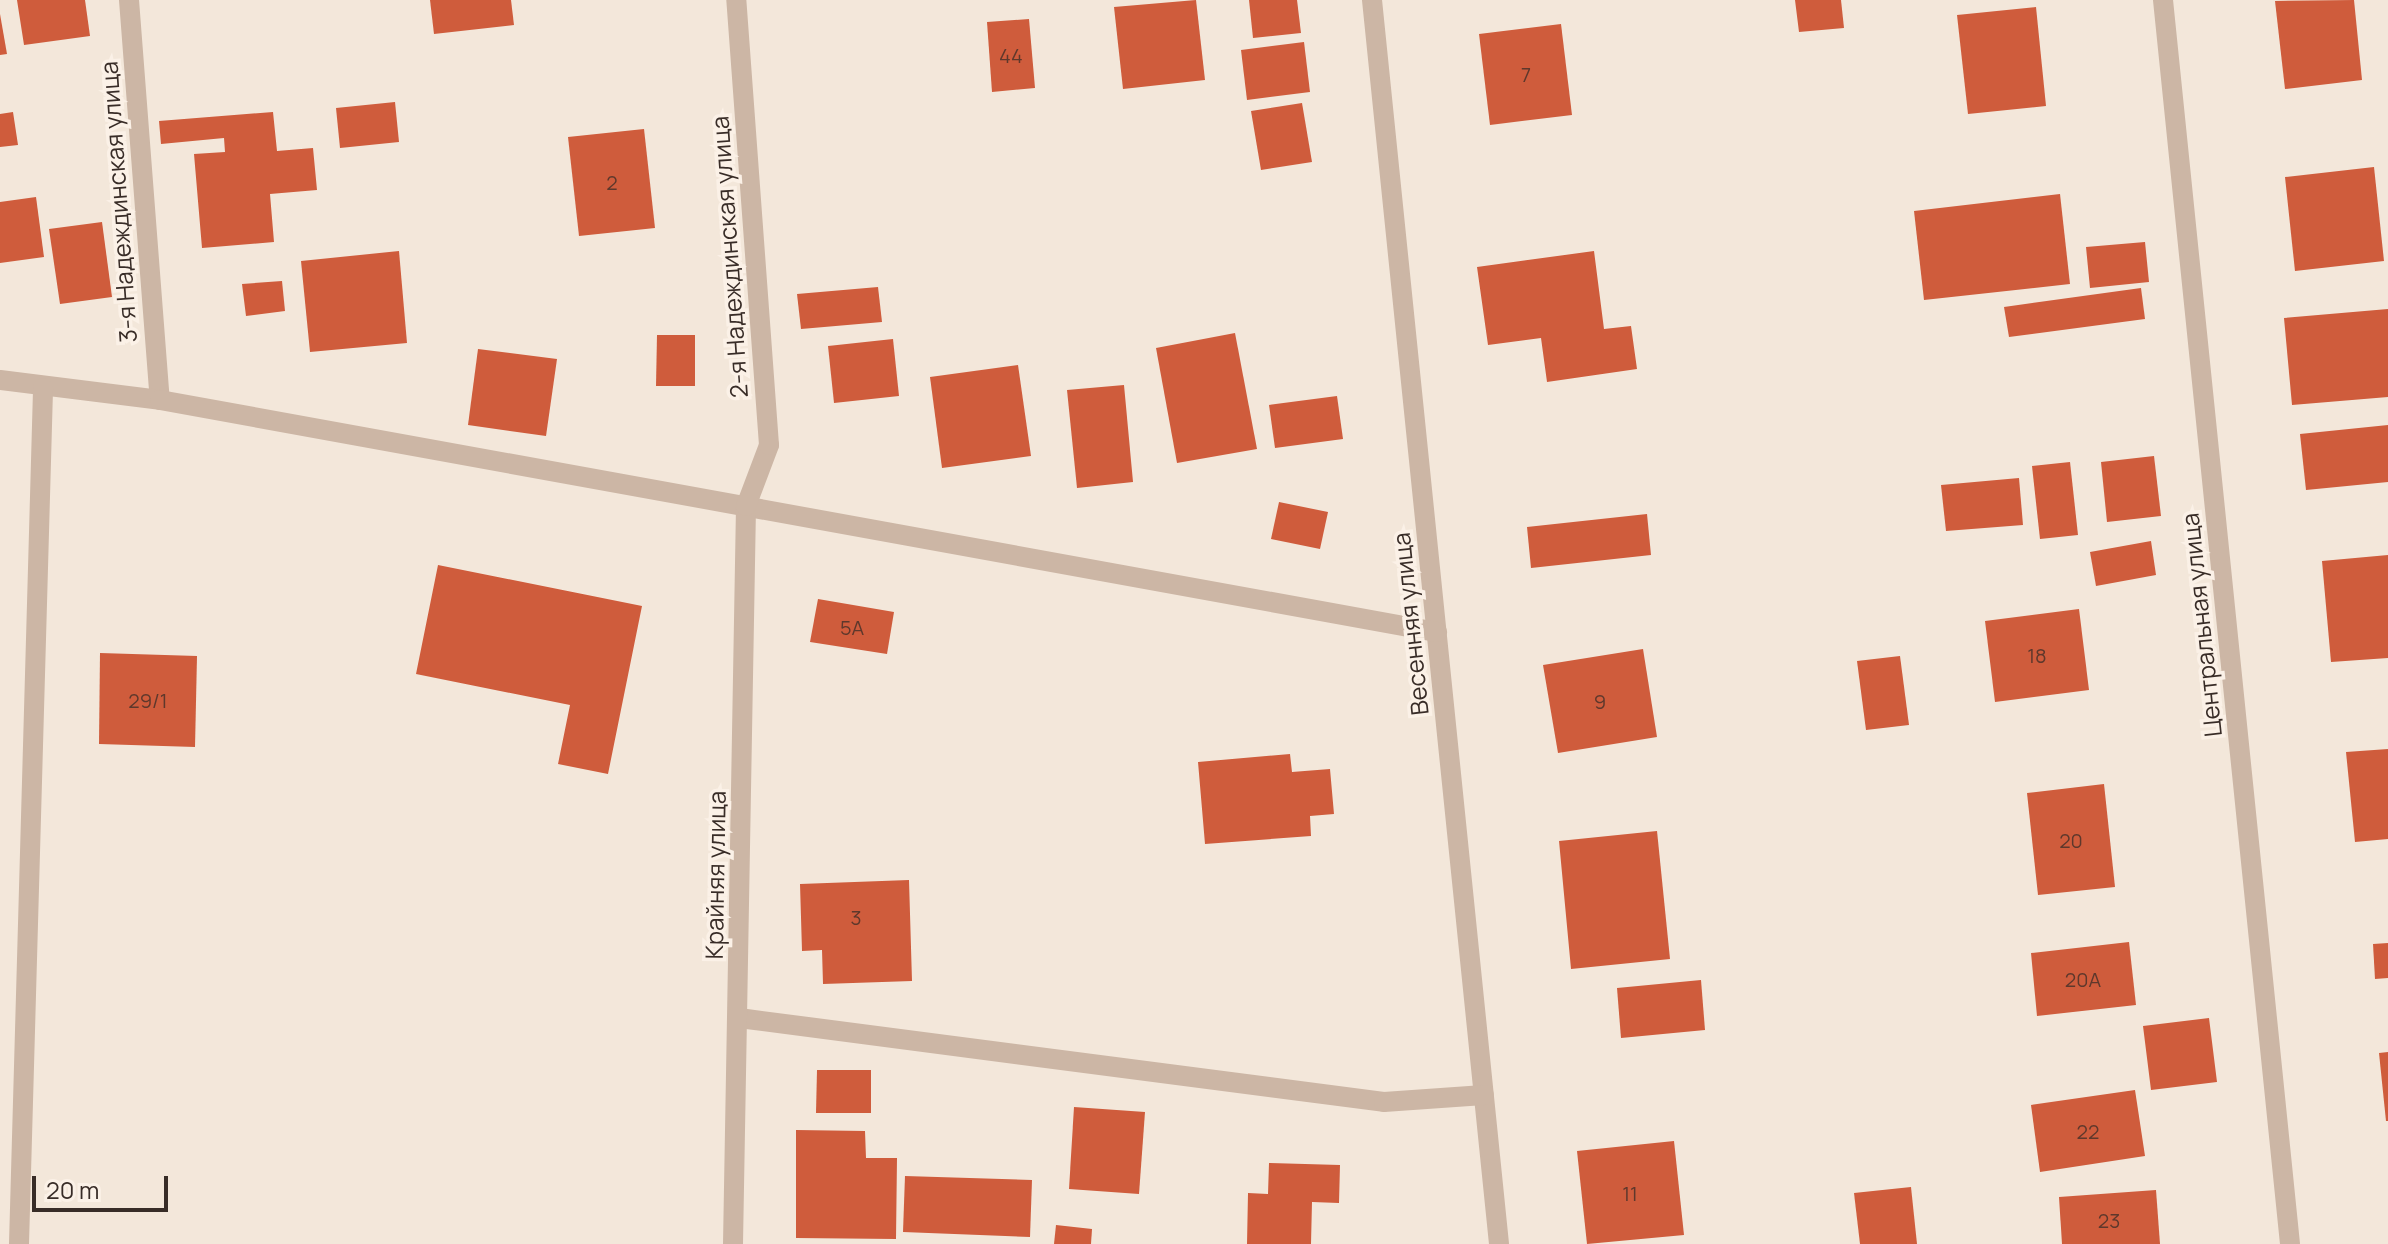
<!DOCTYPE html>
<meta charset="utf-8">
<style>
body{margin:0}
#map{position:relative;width:2388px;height:1244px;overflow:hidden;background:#f3e7da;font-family:Manrope,sans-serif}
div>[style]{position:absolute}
.building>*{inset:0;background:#cf5c3c}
.minor>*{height:20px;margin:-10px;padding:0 10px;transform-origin:10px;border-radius:10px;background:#ccb6a5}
span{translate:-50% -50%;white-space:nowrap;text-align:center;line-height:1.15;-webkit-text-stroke:7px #fbf1e7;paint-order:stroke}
.number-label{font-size:20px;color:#5e382c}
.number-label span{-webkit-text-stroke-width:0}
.street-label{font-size:24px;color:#382c27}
.scale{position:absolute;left:32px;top:1176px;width:136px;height:36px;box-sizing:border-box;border:4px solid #382c27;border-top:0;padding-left:10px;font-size:24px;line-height:28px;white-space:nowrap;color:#382c27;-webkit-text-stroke:6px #fbf1e7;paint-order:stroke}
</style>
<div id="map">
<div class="building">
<i style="clip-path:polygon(17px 0,85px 0,90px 36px,24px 45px)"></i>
<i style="clip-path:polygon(430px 0,511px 0,514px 25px,434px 34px)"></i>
<i style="clip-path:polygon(1196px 0,1205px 80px,1123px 89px,1114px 7px)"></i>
<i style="clip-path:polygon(1249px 0,1297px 0,1301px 33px,1253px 38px)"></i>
<i style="clip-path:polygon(1795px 0,1841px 0,1844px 28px,1799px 32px)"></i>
<i style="clip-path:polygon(2354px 0,2362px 80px,2285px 89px,2275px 1px)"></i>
<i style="clip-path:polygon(2036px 7px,2046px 106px,1968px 114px,1957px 15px)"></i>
<i style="clip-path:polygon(0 14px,7px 54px,0 55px)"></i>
<i style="clip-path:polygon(1029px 19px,1035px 88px,992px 92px,987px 22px)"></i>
<i style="clip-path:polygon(1561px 24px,1572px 115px,1490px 125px,1479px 34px)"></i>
<i style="clip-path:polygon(1304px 42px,1310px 92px,1247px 100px,1241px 50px)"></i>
<i style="clip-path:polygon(395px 102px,399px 142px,340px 148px,336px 108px)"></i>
<i style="clip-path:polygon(1302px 103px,1312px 162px,1261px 170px,1251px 111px)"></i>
<i style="clip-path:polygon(13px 112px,18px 145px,0 147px,0 114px)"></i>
<i style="clip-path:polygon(273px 112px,277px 151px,313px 148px,317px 190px,270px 194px,274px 242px,202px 248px,194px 154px,225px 152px,224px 138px,161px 144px,159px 121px)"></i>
<i style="clip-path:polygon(644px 129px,655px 228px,579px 236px,568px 137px)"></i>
<i style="clip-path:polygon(2374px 167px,2384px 261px,2295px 271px,2285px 177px)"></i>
<i style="clip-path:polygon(2060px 194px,2070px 284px,1924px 300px,1914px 211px)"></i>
<i style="clip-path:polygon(36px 197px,44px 257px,0 263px,0 202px)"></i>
<i style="clip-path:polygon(102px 222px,112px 297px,60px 304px,49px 229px)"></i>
<i style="clip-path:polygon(2145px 242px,2149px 282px,2090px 288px,2086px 247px)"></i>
<i style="clip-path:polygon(399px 251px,407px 343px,310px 352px,301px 261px)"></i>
<i style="clip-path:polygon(1594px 251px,1604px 329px,1631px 326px,1637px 369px,1547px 382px,1541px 338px,1488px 345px,1477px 267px)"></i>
<i style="clip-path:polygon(282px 281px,285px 311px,246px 316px,242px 284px)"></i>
<i style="clip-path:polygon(878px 287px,882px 322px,801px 329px,797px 294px)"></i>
<i style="clip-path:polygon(2141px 288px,2145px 319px,2009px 337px,2004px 307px)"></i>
<i style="clip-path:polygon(2388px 309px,2388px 397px,2292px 405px,2284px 318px)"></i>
<i style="clip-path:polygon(1235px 333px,1257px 449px,1177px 463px,1156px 348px)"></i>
<i style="clip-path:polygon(657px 335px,695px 335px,695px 386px,656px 386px)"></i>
<i style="clip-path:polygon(893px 339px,899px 396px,834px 403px,828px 346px)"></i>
<i style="clip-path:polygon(478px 349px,557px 359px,546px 436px,468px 425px)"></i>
<i style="clip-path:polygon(1018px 365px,1031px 456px,942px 468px,930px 377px)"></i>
<i style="clip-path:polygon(1124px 385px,1133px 482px,1077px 488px,1067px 390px)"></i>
<i style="clip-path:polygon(1337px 396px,1343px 439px,1275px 448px,1269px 405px)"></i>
<i style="clip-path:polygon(2388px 425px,2388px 482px,2306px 490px,2300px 434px)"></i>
<i style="clip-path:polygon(2154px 456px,2161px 516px,2107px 522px,2101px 462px)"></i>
<i style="clip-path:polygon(2070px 462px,2078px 535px,2040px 539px,2032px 466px)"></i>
<i style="clip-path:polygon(2019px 478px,2023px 525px,1946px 531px,1941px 485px)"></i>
<i style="clip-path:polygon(1279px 502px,1328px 512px,1320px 549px,1271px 539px)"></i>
<i style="clip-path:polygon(1647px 514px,1651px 555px,1531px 568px,1527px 527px)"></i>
<i style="clip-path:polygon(2151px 541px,2156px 575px,2096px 586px,2090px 552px)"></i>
<i style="clip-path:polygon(2388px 555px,2388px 658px,2331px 662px,2322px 561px)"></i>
<i style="clip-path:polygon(438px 565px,642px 606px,608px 774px,558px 764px,570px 705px,416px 674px)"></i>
<i style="clip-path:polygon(818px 599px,894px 612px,887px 654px,810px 642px)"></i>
<i style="clip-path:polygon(2079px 609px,2089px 690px,1995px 702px,1985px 621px)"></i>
<i style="clip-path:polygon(1643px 649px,1657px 737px,1558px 753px,1543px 665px)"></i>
<i style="clip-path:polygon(100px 653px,197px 656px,195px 747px,99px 744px)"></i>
<i style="clip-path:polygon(1900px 656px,1909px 725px,1866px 730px,1857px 661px)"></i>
<i style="clip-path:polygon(2388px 749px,2388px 839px,2355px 842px,2346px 752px)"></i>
<i style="clip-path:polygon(1290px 754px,1292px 772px,1330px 769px,1334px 814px,1310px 816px,1311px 836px,1205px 844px,1198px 762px)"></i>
<i style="clip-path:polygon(2104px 784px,2115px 887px,2038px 895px,2027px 793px)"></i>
<i style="clip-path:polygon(1657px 831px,1670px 959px,1571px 969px,1559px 841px)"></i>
<i style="clip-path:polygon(909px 880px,912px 981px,823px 984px,822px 950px,802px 951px,800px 884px)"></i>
<i style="clip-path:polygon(2129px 942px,2136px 1005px,2037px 1016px,2031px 953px)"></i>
<i style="clip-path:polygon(2388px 943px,2388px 978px,2375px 979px,2373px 944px)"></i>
<i style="clip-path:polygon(1701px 980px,1705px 1030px,1621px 1038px,1617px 988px)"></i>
<i style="clip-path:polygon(2209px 1018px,2217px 1082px,2151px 1090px,2143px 1026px)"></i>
<i style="clip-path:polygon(2388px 1052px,2388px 1121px,2386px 1121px,2379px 1053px)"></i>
<i style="clip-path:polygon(817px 1070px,871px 1070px,871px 1113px,816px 1113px)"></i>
<i style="clip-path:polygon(2135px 1090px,2145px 1156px,2040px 1172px,2031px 1105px)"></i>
<i style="clip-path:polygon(1074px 1107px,1145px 1112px,1139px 1194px,1069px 1189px)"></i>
<i style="clip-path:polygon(796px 1130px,865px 1131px,866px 1158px,897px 1158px,896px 1239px,796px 1238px)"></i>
<i style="clip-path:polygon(1674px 1141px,1684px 1235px,1587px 1244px,1577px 1151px)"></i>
<i style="clip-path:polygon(1269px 1163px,1340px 1165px,1339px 1203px,1312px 1202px,1311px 1244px,1247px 1244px,1248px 1193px,1268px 1194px)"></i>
<i style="clip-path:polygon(905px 1176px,1032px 1180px,1030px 1237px,903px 1232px)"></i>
<i style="clip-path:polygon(1911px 1187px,1917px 1244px,1860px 1244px,1854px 1193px)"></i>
<i style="clip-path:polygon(2156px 1190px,2160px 1244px,2062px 1244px,2059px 1197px)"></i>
<i style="clip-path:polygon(1056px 1225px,1092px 1229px,1091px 1244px,1054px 1244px)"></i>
</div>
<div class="minor">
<i style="left:129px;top:0;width:401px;rotate:85.6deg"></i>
<i style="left:1372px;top:0;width:1250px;rotate:84.17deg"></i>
<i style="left:2163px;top:0;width:1250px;rotate:84.17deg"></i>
<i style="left:0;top:380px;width:161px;rotate:7.1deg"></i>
<i style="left:160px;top:400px;width:1298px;rotate:10.3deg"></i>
<i style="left:739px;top:1018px;width:650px;rotate:7.42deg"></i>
<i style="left:1384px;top:1102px;width:100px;rotate:-4deg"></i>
<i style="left:19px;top:1244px;width:856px;rotate:-88.39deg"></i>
<i style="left:733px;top:1244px;width:738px;rotate:-88.99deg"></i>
<i style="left:746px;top:506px;width:65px;rotate:-69.3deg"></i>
<i style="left:769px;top:445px;width:446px;rotate:-94.2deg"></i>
</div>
<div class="number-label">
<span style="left:1011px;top:55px">44</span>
<span style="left:1526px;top:74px">7</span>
<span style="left:612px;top:182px">2</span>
<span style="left:852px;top:627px">5А</span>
<span style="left:2037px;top:655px">18</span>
<span style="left:148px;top:700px">29/1</span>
<span style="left:1600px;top:701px">9</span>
<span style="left:2071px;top:840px">20</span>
<span style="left:856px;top:917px">3</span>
<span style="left:2083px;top:979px">20А</span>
<span style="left:2088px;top:1131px">22</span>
<span style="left:1630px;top:1193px">11</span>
<span style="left:2109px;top:1220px">23</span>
</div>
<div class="street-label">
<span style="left:118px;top:202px;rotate:-94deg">3-я Надеждинская улица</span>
<span style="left:729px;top:257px;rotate:-94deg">2-я Надеждинская улица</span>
<span style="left:1410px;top:624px;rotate:-96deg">Весенняя улица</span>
<span style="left:2201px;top:625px;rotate:-96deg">Центральная улица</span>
<span style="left:715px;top:875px;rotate:-89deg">Крайняя улица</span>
</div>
<div class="scale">20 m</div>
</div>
